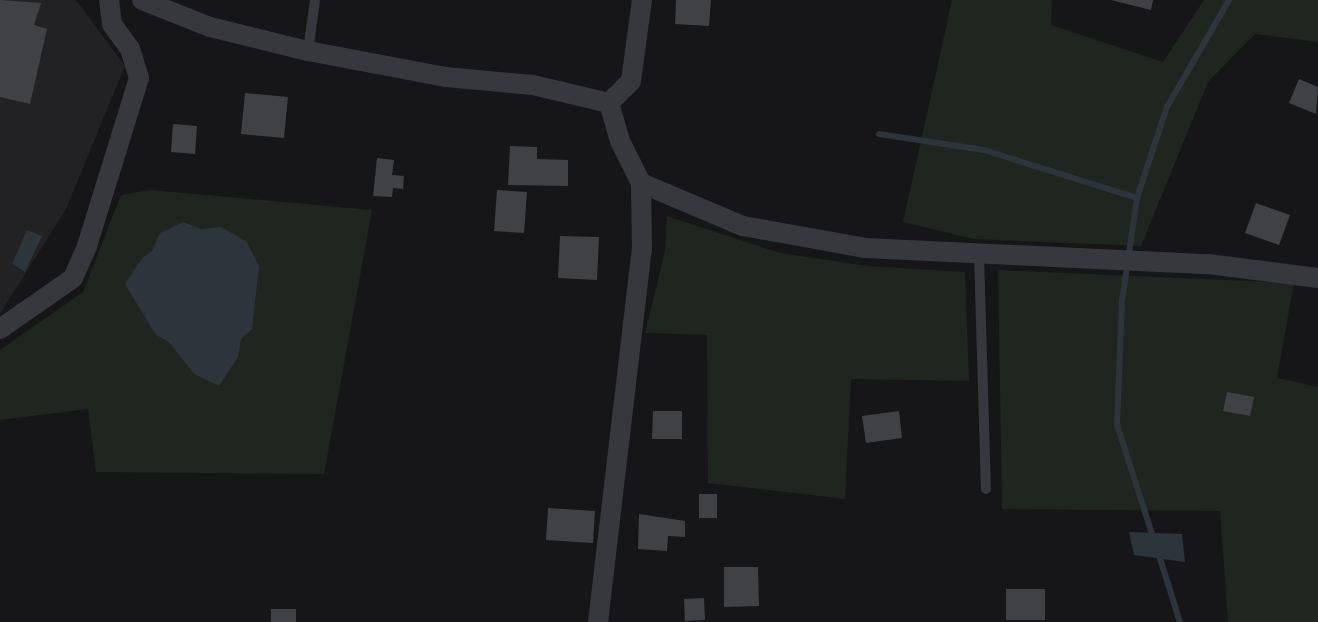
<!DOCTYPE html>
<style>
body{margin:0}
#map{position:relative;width:1318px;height:622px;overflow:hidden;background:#161618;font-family:"IBM Plex Sans",sans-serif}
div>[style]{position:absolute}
.built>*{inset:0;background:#222225}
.green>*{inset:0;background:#1e261f}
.water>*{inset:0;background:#2c353c}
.stream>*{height:6px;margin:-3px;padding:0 3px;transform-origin:3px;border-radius:3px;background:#2c353c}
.building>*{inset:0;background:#404145}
.service>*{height:10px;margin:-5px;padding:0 5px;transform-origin:5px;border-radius:5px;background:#37383d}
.minor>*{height:20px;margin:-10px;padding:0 10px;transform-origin:10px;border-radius:10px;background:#37383d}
span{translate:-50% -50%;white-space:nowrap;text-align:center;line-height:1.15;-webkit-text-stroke:4px #111113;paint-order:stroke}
</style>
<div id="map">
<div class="built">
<i style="clip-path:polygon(0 0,76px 0,125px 66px,66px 209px,0 314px)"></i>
</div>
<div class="green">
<i style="clip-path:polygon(952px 0,1052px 0,1051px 25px,1163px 62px,1204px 0,1318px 0,1318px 42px,1255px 34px,1208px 82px,1141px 246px,974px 239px,903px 222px)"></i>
<i style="clip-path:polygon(150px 190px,372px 210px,324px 474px,96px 472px,88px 409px,0 420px,0 350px,83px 292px,121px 195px)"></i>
<i style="clip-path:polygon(667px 216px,780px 253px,868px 266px,965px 272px,969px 381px,851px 379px,845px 499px,708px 483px,707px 335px,645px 333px,665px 251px)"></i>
<i style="clip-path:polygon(998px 270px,1294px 283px,1277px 378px,1318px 387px,1318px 622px,1228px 622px,1220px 511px,1002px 509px)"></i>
</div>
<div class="water">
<i style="clip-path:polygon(183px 222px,201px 229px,221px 227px,246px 241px,259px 266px,252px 329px,241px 339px,238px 357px,219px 386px,194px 374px,169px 342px,156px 335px,125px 284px,142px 258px,152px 251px,160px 233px)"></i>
<i style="clip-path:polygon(27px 230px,42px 236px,25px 272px,12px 264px)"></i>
<i style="clip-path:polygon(1129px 532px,1182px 534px,1185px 562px,1134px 555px)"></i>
</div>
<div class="stream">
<i style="left:879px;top:134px;width:106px;rotate:8.7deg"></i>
<i style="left:984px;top:150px;width:160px;rotate:17.4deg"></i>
<i style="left:1154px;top:540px;width:121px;rotate:-107.8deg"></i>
<i style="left:1117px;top:425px;width:124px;rotate:-87.7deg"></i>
<i style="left:1122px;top:301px;width:104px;rotate:-81.7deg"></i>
<i style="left:1137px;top:198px;width:96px;rotate:-71.8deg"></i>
<i style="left:1167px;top:107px;width:124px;rotate:-59.9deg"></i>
<i style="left:1158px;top:552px;width:73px;rotate:72.6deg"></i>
</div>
<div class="building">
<i style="clip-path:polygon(0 0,41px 3px,34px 25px,47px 29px,30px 104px,0 97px)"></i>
<i style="clip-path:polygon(676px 0,711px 0,709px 26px,675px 24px)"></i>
<i style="clip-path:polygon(1111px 0,1153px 0,1151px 10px)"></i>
<i style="clip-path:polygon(1299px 79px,1318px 87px,1316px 114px,1289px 103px)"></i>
<i style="clip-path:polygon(245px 93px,288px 97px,284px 138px,241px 134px)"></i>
<i style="clip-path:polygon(173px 124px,197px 126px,195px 154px,171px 152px)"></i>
<i style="clip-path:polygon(510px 146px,537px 147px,537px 159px,568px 160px,568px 186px,508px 185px)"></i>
<i style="clip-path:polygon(377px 158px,394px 160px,392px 175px,404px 176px,403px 189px,393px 188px,392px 197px,373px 196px)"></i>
<i style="clip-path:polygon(497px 190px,527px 192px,524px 233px,494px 231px)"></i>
<i style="clip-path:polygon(1256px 203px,1290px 215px,1279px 245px,1245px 233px)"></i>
<i style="clip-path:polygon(560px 236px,599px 237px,597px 280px,558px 278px)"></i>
<i style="clip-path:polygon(1227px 392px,1254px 397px,1250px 416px,1223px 411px)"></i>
<i style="clip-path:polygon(653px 411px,682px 411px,682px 439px,652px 439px)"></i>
<i style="clip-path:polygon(899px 411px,902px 438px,866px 443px,862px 416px)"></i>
<i style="clip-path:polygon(699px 494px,717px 494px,717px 518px,699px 518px)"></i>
<i style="clip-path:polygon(548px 508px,595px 511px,593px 543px,546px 540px)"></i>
<i style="clip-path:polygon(639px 514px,685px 521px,685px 537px,668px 536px,667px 551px,638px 549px)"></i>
<i style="clip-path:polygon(724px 567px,758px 567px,759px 606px,724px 607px)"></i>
<i style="clip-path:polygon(1006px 589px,1045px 589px,1045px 620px,1006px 620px)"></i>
<i style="clip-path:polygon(704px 598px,705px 620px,685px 621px,684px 599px)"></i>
<i style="clip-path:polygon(271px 609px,296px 609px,296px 622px,271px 622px)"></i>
</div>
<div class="service">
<i style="left:308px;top:51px;width:51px;rotate:-82.2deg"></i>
<i style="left:979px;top:255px;width:234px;rotate:88.3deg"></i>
</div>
<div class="minor">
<i style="left:142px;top:0;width:73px;rotate:21.7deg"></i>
<i style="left:210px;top:27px;width:101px;rotate:13.8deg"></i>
<i style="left:308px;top:51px;width:140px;rotate:10.7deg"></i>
<i style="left:446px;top:77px;width:87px;rotate:5.3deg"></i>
<i style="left:533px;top:85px;width:78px;rotate:13.3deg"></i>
<i style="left:641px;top:183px;width:111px;rotate:22.9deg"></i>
<i style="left:743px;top:226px;width:124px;rotate:10.2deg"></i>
<i style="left:865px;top:248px;width:343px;rotate:2.7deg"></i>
<i style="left:1208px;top:264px;width:111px;rotate:7.3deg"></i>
<i style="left:0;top:329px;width:89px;rotate:-34.9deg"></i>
<i style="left:73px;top:278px;width:35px;rotate:-66deg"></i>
<i style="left:87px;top:246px;width:176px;rotate:-72.8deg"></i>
<i style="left:139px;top:78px;width:30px;rotate:-107deg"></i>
<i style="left:130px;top:49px;width:31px;rotate:-126deg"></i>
<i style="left:112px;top:24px;width:24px;rotate:-97deg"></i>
<i style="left:598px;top:622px;width:375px;rotate:-83.3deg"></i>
<i style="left:642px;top:250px;width:67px;rotate:-90.9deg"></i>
<i style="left:641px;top:183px;width:47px;rotate:-116.6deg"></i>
<i style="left:620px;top:141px;width:40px;rotate:-106deg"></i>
<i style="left:609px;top:103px;width:31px;rotate:-45deg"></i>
<i style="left:631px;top:81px;width:82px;rotate:-82.3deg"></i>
</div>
</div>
